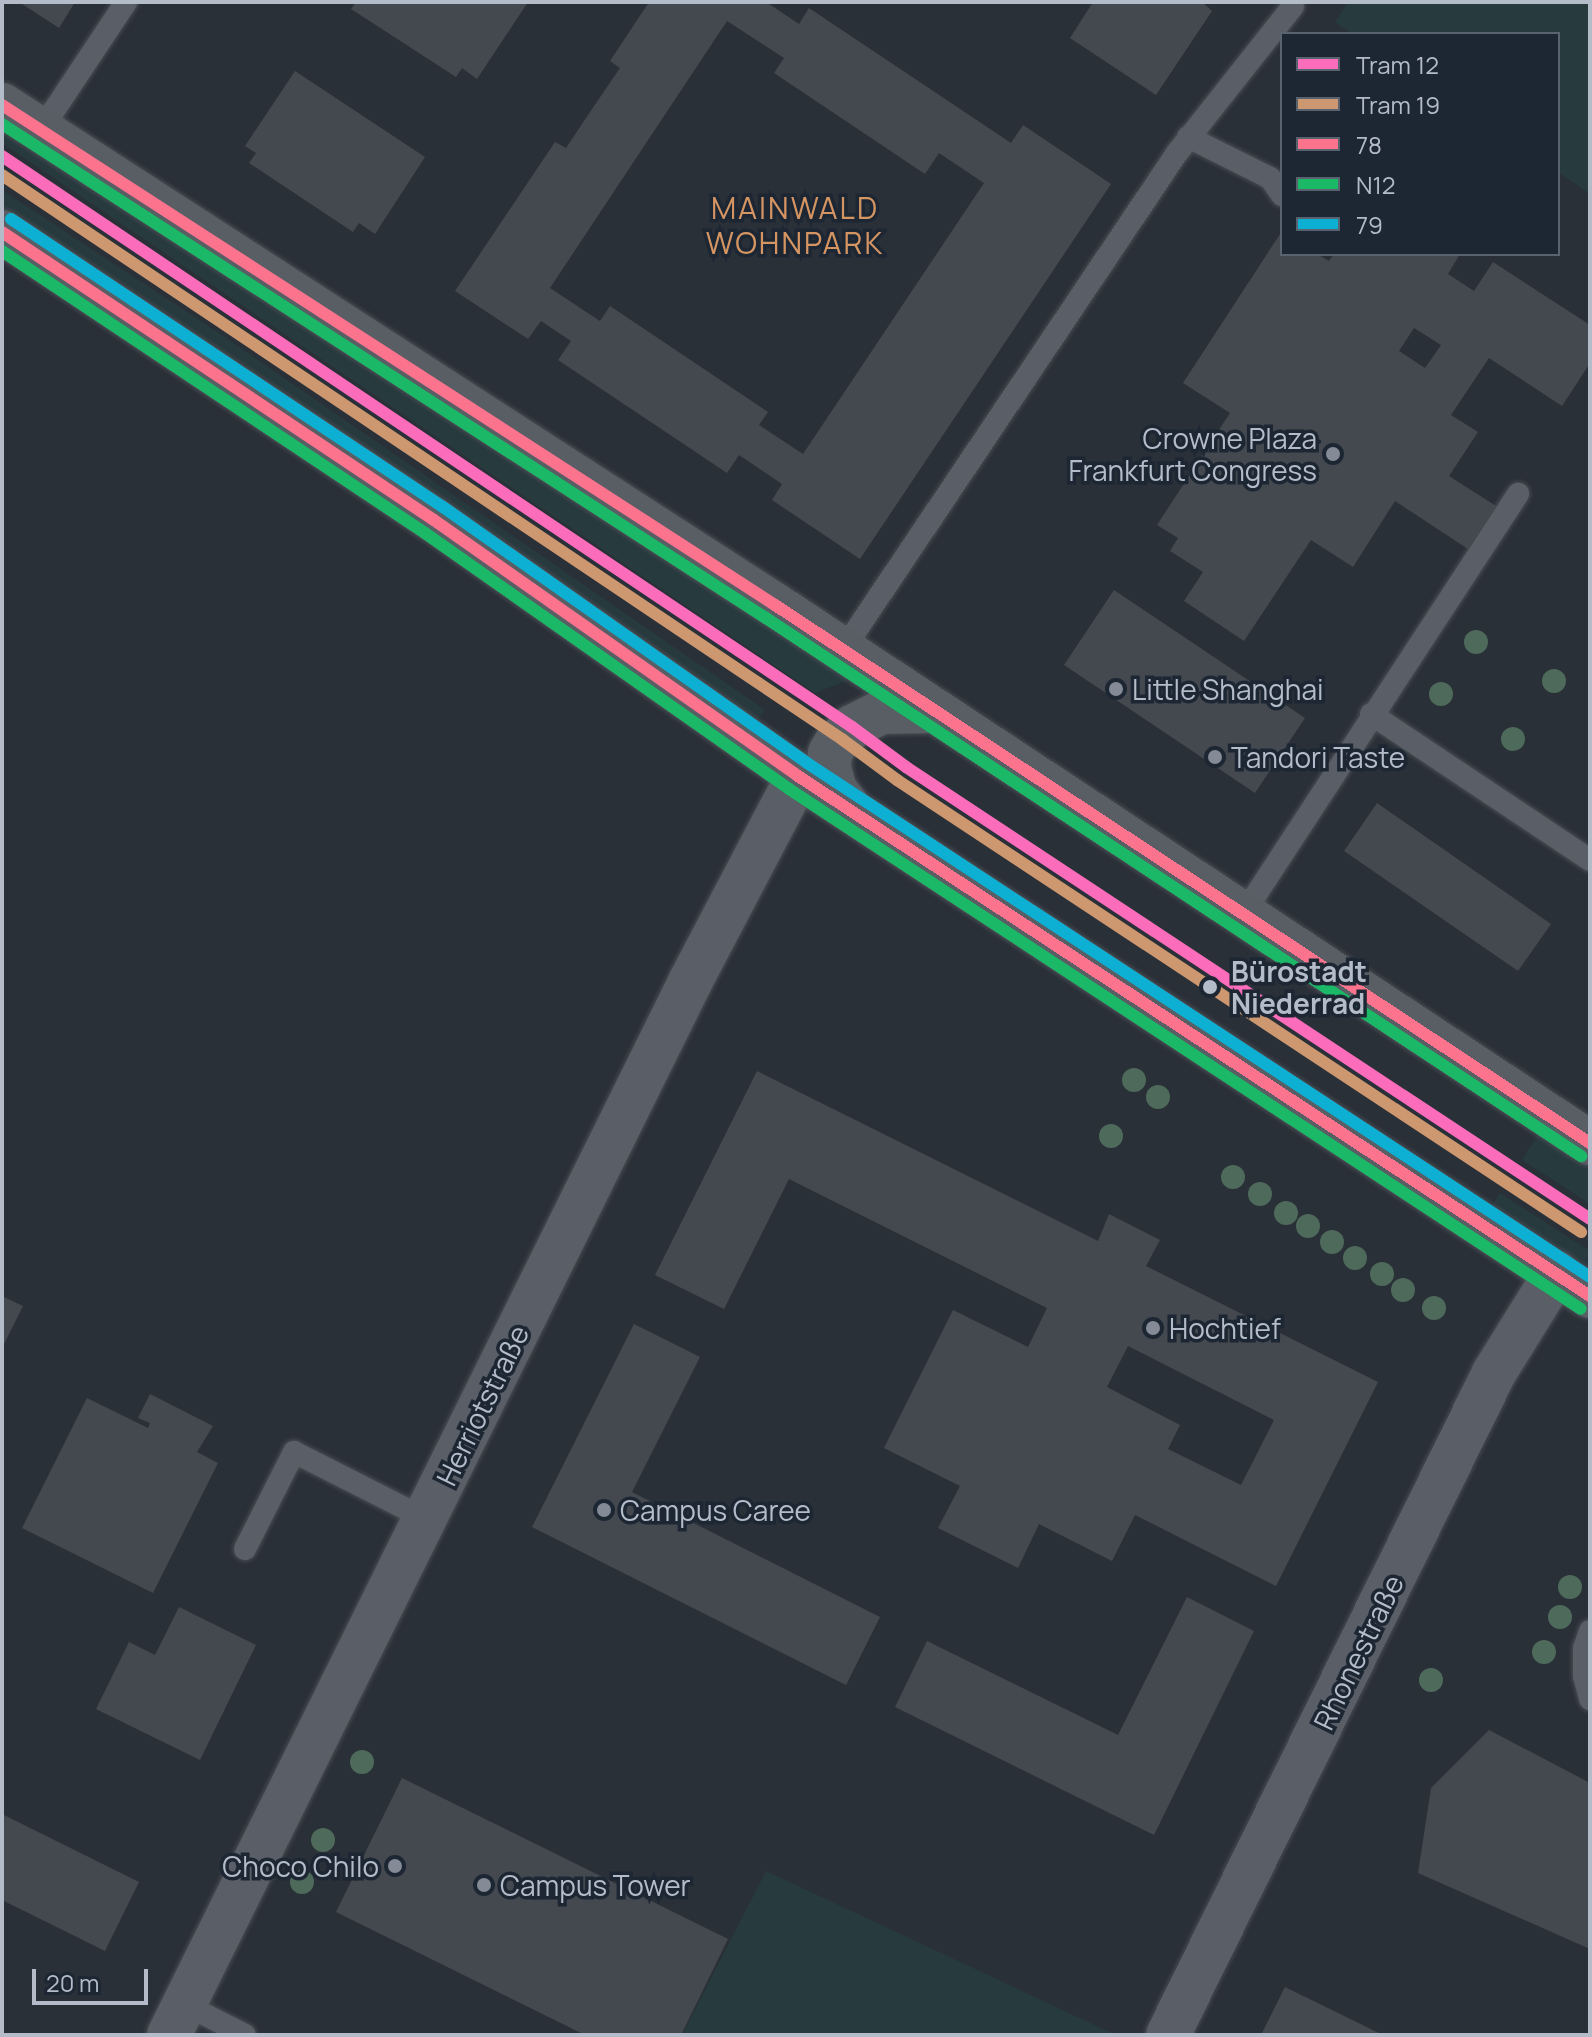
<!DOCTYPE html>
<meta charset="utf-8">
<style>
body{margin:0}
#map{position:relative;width:1592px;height:2037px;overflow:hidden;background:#2a3038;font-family:Manrope,sans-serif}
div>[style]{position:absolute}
.green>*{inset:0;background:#273a3e}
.building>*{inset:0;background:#444950}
.roads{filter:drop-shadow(0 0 2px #484c53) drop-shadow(0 0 2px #484c53)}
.service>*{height:22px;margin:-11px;padding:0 11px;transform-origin:11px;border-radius:11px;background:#5a5e66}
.minor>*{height:44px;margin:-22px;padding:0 22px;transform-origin:22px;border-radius:22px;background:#5a5e66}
.secondary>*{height:44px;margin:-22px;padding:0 22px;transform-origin:22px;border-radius:22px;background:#595d64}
.bus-1>*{height:12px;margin:-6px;padding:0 6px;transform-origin:6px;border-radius:6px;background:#fc738d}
.bus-2>*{height:12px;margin:-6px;padding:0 6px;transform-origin:6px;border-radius:6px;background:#1ab867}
.bus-3>*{height:12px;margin:-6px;padding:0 6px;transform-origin:6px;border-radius:6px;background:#0dafd3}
.tram-1>*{height:12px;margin:-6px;padding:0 6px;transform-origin:6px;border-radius:6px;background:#fb6dba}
.tram-2>*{height:12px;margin:-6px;padding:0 6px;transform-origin:6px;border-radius:6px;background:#cd976f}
.trees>*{width:24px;height:24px;margin:-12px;border-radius:50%;background:#4e6a5a}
.dots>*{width:22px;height:22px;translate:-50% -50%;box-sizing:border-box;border:4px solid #1d2633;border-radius:50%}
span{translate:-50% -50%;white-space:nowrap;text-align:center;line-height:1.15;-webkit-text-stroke:7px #1d2633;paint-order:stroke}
.poi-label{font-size:28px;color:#b4bcc9}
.right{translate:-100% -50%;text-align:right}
.left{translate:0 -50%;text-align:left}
.stop-label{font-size:28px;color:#b4bcc9;font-weight:700}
.street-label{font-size:28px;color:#b4bcc9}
.neighbourhood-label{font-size:30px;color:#d59563;letter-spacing:2px}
.frame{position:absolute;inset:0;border:4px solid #b4bcc9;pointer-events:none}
.legend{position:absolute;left:1280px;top:32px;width:280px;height:224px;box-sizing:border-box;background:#1d2633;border:2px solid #59626f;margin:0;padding:10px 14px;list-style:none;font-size:24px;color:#b4bcc9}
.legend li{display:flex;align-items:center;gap:16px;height:40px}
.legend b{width:40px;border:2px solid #59626f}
.scale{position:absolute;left:32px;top:1969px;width:116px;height:36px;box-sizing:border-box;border:4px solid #b4bcc9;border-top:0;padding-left:10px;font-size:24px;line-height:28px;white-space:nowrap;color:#b4bcc9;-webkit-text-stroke:6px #1d2633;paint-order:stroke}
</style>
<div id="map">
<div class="green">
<i style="clip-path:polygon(1348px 2px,1590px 2px,1590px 194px,1558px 172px,1558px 34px,1353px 34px,1335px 22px)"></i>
<i style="clip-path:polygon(2px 126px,435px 412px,854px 678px,815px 693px,2px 143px)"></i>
<i style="clip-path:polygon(2px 190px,219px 333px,765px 710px,754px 724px,349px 438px,2px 209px)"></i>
<i style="clip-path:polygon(1540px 1131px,1590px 1164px,1590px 1204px,1522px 1160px)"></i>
<i style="clip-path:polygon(1500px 1193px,1590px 1251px,1590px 1276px,1489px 1210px)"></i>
<i style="clip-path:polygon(766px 1871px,1116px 2035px,682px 2035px)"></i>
</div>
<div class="building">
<i style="clip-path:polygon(19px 2px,75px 2px,59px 28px)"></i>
<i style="clip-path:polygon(356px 2px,528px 2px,477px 79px,462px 68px,456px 77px,351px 9px)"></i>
<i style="clip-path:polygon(evenodd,649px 2px,766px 2px,799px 24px,809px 8px,1011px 143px,1023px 125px,1111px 184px,860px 559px,772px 500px,782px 484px,739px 455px,727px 473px,558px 360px,571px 341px,541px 321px,528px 339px,455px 291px,555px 142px,566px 148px,592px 109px,620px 68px,610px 61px,649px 2px,727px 21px,784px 58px,774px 73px,925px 174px,939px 153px,984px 183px,803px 454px,759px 425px,768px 412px,610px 306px,600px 321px,550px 288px,727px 21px)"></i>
<i style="clip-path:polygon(1093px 2px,1202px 2px,1212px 11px,1156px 95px,1070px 38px)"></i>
<i style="clip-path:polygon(295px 71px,425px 157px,375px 234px,359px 223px,353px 232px,249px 163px,256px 153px,245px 146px)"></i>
<i style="clip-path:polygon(evenodd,1282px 231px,1282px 254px,1317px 254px,1329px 261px,1334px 254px,1460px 254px,1448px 274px,1474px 291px,1493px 262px,1590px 325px,1590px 363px,1562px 406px,1489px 358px,1451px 415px,1478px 432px,1449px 476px,1496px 506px,1468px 549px,1395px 501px,1353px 567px,1311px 540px,1244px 641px,1184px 601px,1203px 572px,1170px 551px,1178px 538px,1157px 525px,1230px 413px,1183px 383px,1282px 231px,1414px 328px,1441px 345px,1425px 368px,1399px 351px,1414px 328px)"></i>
<i style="clip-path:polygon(1114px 590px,1305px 718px,1255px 793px,1064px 665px)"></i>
<i style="clip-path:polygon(1377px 803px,1551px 924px,1518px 971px,1344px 851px)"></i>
<i style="clip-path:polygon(evenodd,757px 1071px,1098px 1241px,1109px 1214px,1160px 1240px,1146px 1266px,1378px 1382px,1276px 1586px,1135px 1515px,1112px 1561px,1039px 1524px,1018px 1568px,938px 1528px,960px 1486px,884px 1448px,953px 1310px,1028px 1347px,1047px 1308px,789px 1179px,724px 1309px,655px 1275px,757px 1071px,1128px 1346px,1274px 1420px,1241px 1485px,1168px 1449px,1180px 1425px,1107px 1387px,1128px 1346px)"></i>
<i style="clip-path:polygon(2px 1296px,23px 1306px,2px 1348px)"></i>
<i style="clip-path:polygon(634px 1324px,700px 1357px,632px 1492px,880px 1617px,846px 1685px,532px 1527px)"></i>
<i style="clip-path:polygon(150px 1394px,213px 1426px,197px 1452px,218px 1463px,153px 1593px,22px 1528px,87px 1398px,148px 1428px,150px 1423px,138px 1418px)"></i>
<i style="clip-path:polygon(1187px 1597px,1254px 1631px,1154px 1835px,895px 1707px,927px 1641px,1118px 1735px)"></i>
<i style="clip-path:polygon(179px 1607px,256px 1645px,200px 1760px,96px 1709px,129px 1642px,155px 1655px)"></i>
<i style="clip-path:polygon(1489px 1730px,1590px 1783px,1590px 1949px,1418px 1873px,1431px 1788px)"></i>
<i style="clip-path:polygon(402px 1778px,728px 1939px,681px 2035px,585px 2035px,336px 1912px)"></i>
<i style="clip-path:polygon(2px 1814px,139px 1882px,105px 1951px,2px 1900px)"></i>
<i style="clip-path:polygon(1285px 1987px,1383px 2035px,1261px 2035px)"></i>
</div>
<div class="roads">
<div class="service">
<i style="left:41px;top:130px;width:154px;rotate:-56.4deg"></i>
<i style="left:1188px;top:137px;width:92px;rotate:26.6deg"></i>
<i style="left:1270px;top:178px;width:21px;rotate:55deg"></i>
<i style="left:843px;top:650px;width:599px;rotate:-56.1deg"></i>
<i style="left:1177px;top:153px;width:187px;rotate:-51.7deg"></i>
<i style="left:1371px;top:714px;width:263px;rotate:33.7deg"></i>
<i style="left:1244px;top:913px;width:501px;rotate:-56.82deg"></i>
<i style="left:245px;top:1549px;width:109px;rotate:-63.2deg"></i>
<i style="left:294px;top:1452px;width:148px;rotate:26.9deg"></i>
<i style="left:1590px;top:1631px;width:18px;rotate:109deg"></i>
<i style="left:1584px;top:1648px;width:28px;rotate:90deg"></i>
<i style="left:1584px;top:1676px;width:24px;rotate:75deg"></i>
<i style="left:184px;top:2004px;width:68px;rotate:26.9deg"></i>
</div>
<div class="minor">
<i style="left:169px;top:2035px;width:1175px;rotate:-63.67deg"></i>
<i style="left:690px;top:982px;width:233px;rotate:-62.3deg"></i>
<i style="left:1168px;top:2035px;width:738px;rotate:-63.78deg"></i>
<i style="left:1494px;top:1373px;width:118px;rotate:-58.2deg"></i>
</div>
<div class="secondary">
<i style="left:2px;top:105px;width:921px;rotate:32.9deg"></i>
<i style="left:775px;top:605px;width:977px;rotate:33.43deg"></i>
<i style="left:2px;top:232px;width:519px;rotate:33.69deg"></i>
<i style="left:434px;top:520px;width:445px;rotate:35.1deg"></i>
<i style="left:798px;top:776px;width:947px;rotate:33.29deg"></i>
<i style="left:850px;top:809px;width:24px;rotate:-128deg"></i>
<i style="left:835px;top:790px;width:23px;rotate:-105deg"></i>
<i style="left:829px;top:768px;width:15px;rotate:-86deg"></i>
<i style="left:830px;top:753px;width:12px;rotate:-59deg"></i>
<i style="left:836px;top:743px;width:23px;rotate:-45deg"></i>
<i style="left:852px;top:727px;width:33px;rotate:-27deg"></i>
<i style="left:881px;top:712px;width:55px;rotate:-1deg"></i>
</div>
</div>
<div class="bus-1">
<i style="left:2px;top:105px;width:921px;rotate:32.9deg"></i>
<i style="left:775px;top:605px;width:977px;rotate:33.43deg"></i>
<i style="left:2px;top:232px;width:519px;rotate:33.69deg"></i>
<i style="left:434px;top:520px;width:445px;rotate:35.1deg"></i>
<i style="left:798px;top:776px;width:947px;rotate:33.29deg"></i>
</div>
<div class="bus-2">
<i style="left:2px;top:124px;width:910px;rotate:32.89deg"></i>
<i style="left:766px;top:618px;width:977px;rotate:33.43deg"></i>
<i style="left:2px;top:251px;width:508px;rotate:33.69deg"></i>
<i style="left:425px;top:533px;width:445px;rotate:35.1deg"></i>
<i style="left:789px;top:789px;width:947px;rotate:33.29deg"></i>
</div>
<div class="bus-3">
<i style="left:11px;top:219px;width:519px;rotate:33.69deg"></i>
<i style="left:443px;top:507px;width:445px;rotate:35.1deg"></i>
<i style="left:807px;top:763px;width:937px;rotate:33.28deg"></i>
</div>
<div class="tram-1">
<i style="left:2px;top:156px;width:1024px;rotate:33.89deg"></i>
<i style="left:852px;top:727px;width:67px;rotate:36.5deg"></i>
<i style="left:906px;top:767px;width:820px;rotate:33.46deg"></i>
</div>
<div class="tram-2">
<i style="left:2px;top:175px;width:1013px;rotate:33.89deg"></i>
<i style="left:843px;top:740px;width:67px;rotate:36.5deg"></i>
<i style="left:897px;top:780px;width:820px;rotate:33.46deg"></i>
</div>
<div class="trees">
<i style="left:1476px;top:642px"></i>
<i style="left:1554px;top:681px"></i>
<i style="left:1441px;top:694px"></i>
<i style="left:1513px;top:739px"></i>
<i style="left:1134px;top:1080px"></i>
<i style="left:1158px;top:1097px"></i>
<i style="left:1111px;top:1136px"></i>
<i style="left:1233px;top:1177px"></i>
<i style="left:1260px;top:1194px"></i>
<i style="left:1286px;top:1213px"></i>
<i style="left:1308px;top:1226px"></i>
<i style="left:1332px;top:1242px"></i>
<i style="left:1355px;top:1258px"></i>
<i style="left:1382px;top:1274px"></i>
<i style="left:1403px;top:1290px"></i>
<i style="left:1434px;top:1308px"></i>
<i style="left:1570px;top:1587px"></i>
<i style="left:1560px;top:1617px"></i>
<i style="left:1544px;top:1652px"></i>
<i style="left:1431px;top:1680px"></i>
<i style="left:362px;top:1762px"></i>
<i style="left:323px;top:1840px"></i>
<i style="left:302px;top:1882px"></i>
</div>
<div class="dots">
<i style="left:1333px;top:454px;background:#848b96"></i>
<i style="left:1116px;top:689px;background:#848b96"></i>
<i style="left:1215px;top:757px;background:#848b96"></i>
<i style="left:1210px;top:987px;background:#b4bcc9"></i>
<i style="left:1153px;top:1328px;background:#848b96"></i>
<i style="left:604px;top:1510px;background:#848b96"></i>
<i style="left:395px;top:1866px;background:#848b96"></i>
<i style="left:484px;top:1885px;background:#848b96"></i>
</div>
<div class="poi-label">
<span class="right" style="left:1317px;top:454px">Crowne Plaza<br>Frankfurt Congress</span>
<span class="left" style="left:1132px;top:689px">Little Shanghai</span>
<span class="left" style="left:1231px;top:757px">Tandori Taste</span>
<span class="left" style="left:1169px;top:1328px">Hochtief</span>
<span class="left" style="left:620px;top:1510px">Campus Caree</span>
<span class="right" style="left:379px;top:1866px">Choco Chilo</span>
<span class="left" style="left:500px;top:1885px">Campus Tower</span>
</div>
<div class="stop-label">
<span class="left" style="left:1231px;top:987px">Bürostadt<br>Niederrad</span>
</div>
<div class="street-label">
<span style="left:482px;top:1405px;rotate:-64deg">Herriotstraße</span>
<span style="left:1358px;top:1652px;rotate:-64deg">Rhonestraße</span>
</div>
<div class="neighbourhood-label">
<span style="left:795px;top:225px">MAINWALD<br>WOHNPARK</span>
</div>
<div class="frame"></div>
<ul class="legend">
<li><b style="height:10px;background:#fb6dba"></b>Tram 12</li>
<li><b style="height:10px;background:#cd976f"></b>Tram 19</li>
<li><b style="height:10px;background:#fc738d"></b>78</li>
<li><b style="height:10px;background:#1ab867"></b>N12</li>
<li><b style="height:10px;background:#0dafd3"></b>79</li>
</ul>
<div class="scale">20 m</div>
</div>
